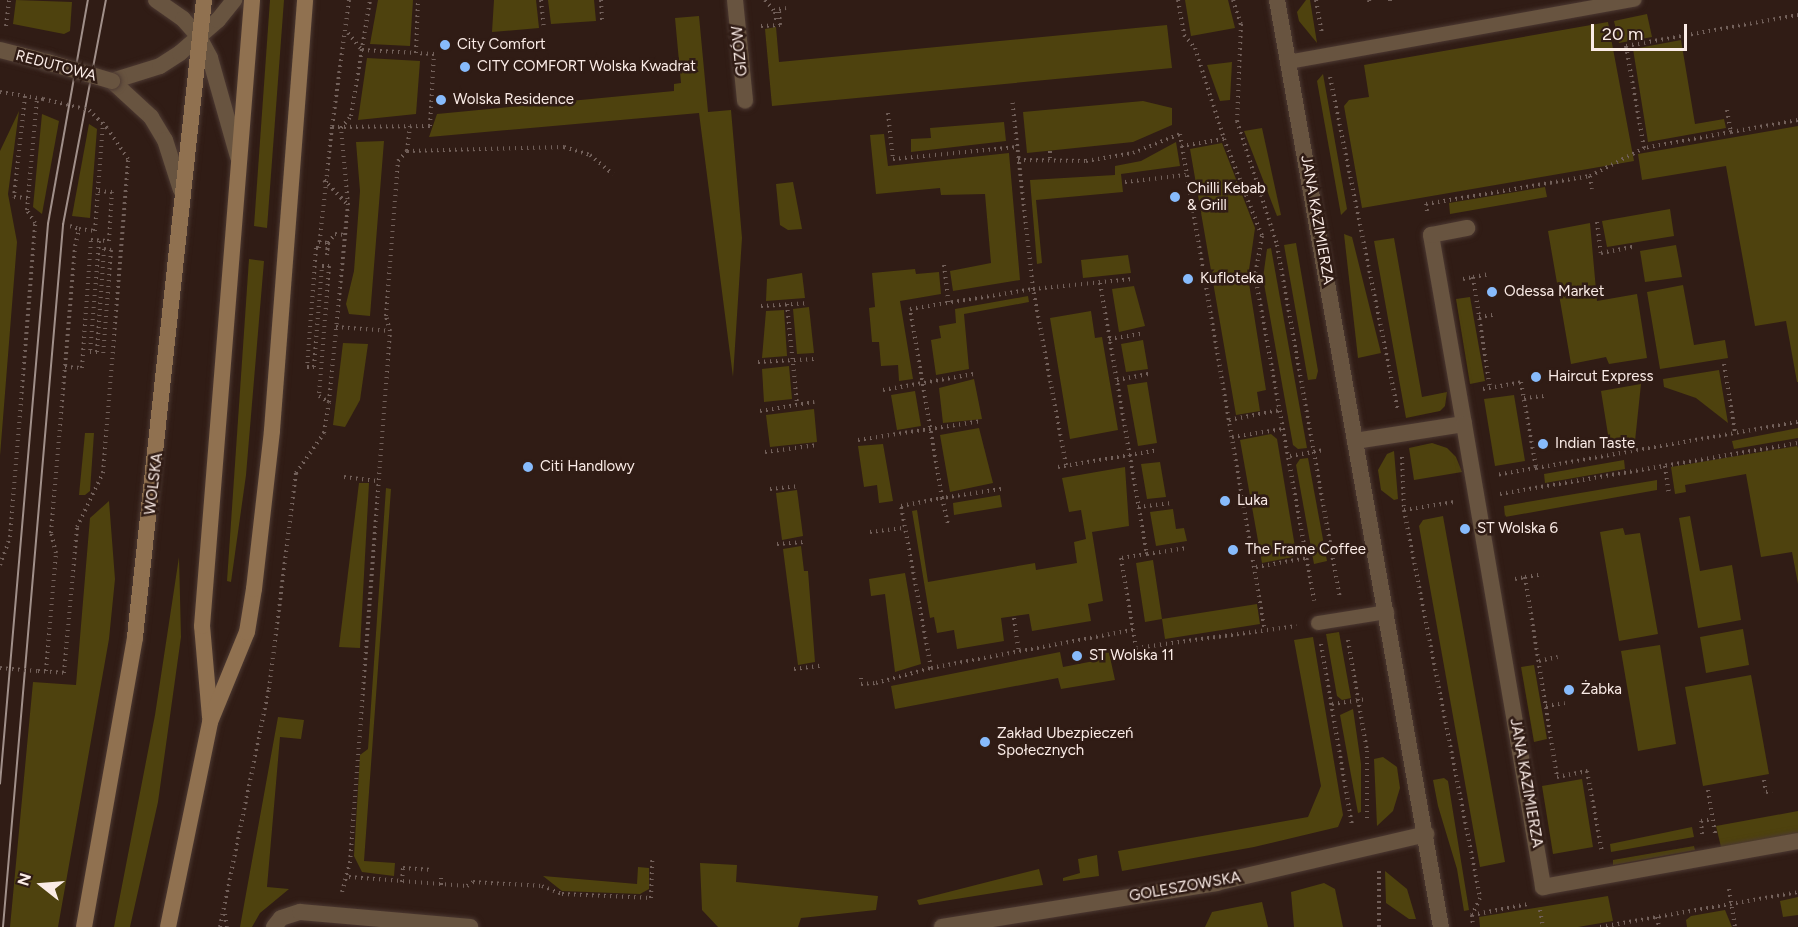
<!DOCTYPE html>
<meta charset="utf-8">
<style>
body{margin:0}
#map{position:relative;width:1798px;height:927px;overflow:hidden;background:#301c15;font-family:Figtree,sans-serif}
div>[style]{position:absolute}
.green>*{inset:0;background:#4e420e}
.path>*{height:4px;margin-top:-2px;transform-origin:0;background:repeating-linear-gradient(90deg,#72605a 0 1.5px,transparent 0 6px)}
.roads{filter:drop-shadow(0 0 2px #4c3932) drop-shadow(0 0 2px #4c3932)}
.service>*{height:14px;margin:-7px;padding:0 7px;transform-origin:7px;border-radius:7px;background:#685440}
.minor>*{height:16px;margin:-8px;padding:0 8px;transform-origin:8px;border-radius:8px;background:#685440}
.tertiary>*{height:16px;margin:-8px;padding:0 8px;transform-origin:8px;border-radius:8px;background:#685440}
.secondary>*{height:16px;margin:-8px;padding:0 8px;transform-origin:8px;border-radius:8px;background:#907150}
.tram>*{height:1.5px;margin:-0.75px;padding:0 0.75px;transform-origin:0.75px;border-radius:0.75px;background:#a1908a}
.path-bridge>*{height:4px;margin-top:-2px;transform-origin:0;background:repeating-linear-gradient(90deg,#72605a 0 1.5px,transparent 0 6px)}
.bridges{filter:drop-shadow(0 0 2px #4c3932) drop-shadow(0 0 2px #4c3932)}
.tertiary-bridge>*{height:16px;margin:-8px;padding:0 8px;transform-origin:8px;border-radius:8px;background:#685440}
.dots>*{width:16px;height:16px;translate:-50% -50%;box-sizing:border-box;border:3px solid #301c15;border-radius:50%}
span{translate:-50% -50%;white-space:nowrap;text-align:center;line-height:1.15;-webkit-text-stroke:5px #301c15;paint-order:stroke}
.poi-label{font-size:15px;color:#faebe6}
.left{translate:0 -50%;text-align:left}
.street-label{font-size:15px;color:#faebe6}
.north{position:absolute;left:12px;top:855px;width:60px;height:60px;-webkit-text-stroke:4px #301c15;paint-order:stroke;rotate:287deg;font-size:16px;font-weight:700;line-height:24px;text-align:center;color:#faebe6}
.north::after{content:'';display:block;margin:auto;width:21px;height:27px;background:#faebe6;clip-path:polygon(50% 0,100% 100%,50% 72%,0 100%)}
.scale{position:absolute;left:1591px;top:24px;width:96px;height:27px;box-sizing:border-box;border:3px solid #faebe6;border-top:0;padding-left:8px;font-size:18px;line-height:21px;white-space:nowrap;color:#faebe6;-webkit-text-stroke:4px #301c15;paint-order:stroke}
</style>
<div id="map">
<div class="green">
<i style="clip-path:polygon(16px 0,72px 2px,70px 31px,64px 34px,13px 24px)"></i>
<i style="clip-path:polygon(270px 0,284px 0,267px 228px,254px 226px)"></i>
<i style="clip-path:polygon(378px 0,413px 0,410px 46px,370px 44px)"></i>
<i style="clip-path:polygon(494px 0,536px 0,539px 28px,492px 32px)"></i>
<i style="clip-path:polygon(548px 0,594px 0,596px 21px,551px 24px)"></i>
<i style="clip-path:polygon(1185px 0,1228px 0,1235px 28px,1191px 36px)"></i>
<i style="clip-path:polygon(1306px 0,1310px 0,1317px 43px,1299px 21px,1297px 12px)"></i>
<i style="clip-path:polygon(1647px 14px,1652px 37px,1619px 43px,1614px 21px)"></i>
<i style="clip-path:polygon(699px 16px,708px 112px,731px 110px,742px 238px,733px 377px,699px 113px,429px 137px,437px 114px,674px 91px,674px 84px,681px 83px,675px 18px)"></i>
<i style="clip-path:polygon(1608px 22px,1634px 161px,1362px 208px,1344px 106px,1349px 100px,1369px 97px,1364px 65px)"></i>
<i style="clip-path:polygon(1167px 25px,1172px 68px,772px 106px,765px 29px,776px 27px,779px 62px)"></i>
<i style="clip-path:polygon(1681px 40px,1695px 124px,1724px 119px,1726px 128px,1648px 142px,1633px 49px)"></i>
<i style="clip-path:polygon(367px 58px,420px 61px,416px 114px,358px 120px)"></i>
<i style="clip-path:polygon(1232px 62px,1230px 100px,1220px 101px,1207px 65px)"></i>
<i style="clip-path:polygon(1323px 74px,1347px 209px,1341px 215px,1317px 81px)"></i>
<i style="clip-path:polygon(1143px 101px,1172px 108px,1172px 125px,1133px 142px,1027px 153px,1023px 112px)"></i>
<i style="clip-path:polygon(19px 111px,8px 194px,17px 242px,0 456px,0 151px)"></i>
<i style="clip-path:polygon(42px 114px,59px 121px,42px 214px,33px 207px)"></i>
<i style="clip-path:polygon(1004px 122px,1006px 141px,911px 152px,911px 139px,931px 138px,930px 128px)"></i>
<i style="clip-path:polygon(89px 124px,97px 129px,90px 218px,72px 216px)"></i>
<i style="clip-path:polygon(1798px 126px,1798px 382px,1797px 382px,1786px 321px,1755px 326px,1726px 166px,1642px 180px,1638px 154px)"></i>
<i style="clip-path:polygon(1262px 128px,1281px 215px,1277px 216px,1244px 131px)"></i>
<i style="clip-path:polygon(884px 134px,888px 166px,1009px 153px,1020px 280px,953px 291px,950px 271px,991px 263px,985px 194px,941px 195px,940px 188px,876px 194px,870px 135px)"></i>
<i style="clip-path:polygon(384px 141px,370px 316px,349px 314px,346px 304px,354px 271px,360px 191px,356px 142px)"></i>
<i style="clip-path:polygon(1176px 142px,1180px 166px,1121px 174px,1123px 192px,1036px 200px,1042px 263px,1037px 264px,1030px 180px,1115px 175px,1115px 166px,1141px 161px)"></i>
<i style="clip-path:polygon(1222px 143px,1255px 228px,1248px 277px,1266px 390px,1257px 392px,1260px 411px,1236px 415px,1190px 149px)"></i>
<i style="clip-path:polygon(793px 182px,802px 229px,788px 230px,780px 225px,776px 184px)"></i>
<i style="clip-path:polygon(1545px 187px,1547px 197px,1450px 214px,1449px 203px)"></i>
<i style="clip-path:polygon(1670px 209px,1674px 236px,1607px 247px,1602px 221px)"></i>
<i style="clip-path:polygon(1590px 223px,1597px 301px,1637px 294px,1647px 358px,1609px 364px,1606px 357px,1571px 364px,1548px 231px)"></i>
<i style="clip-path:polygon(1344px 234px,1352px 237px,1381px 353px,1358px 358px)"></i>
<i style="clip-path:polygon(1394px 238px,1422px 397px,1447px 392px,1445px 406px,1440px 411px,1406px 418px,1374px 241px)"></i>
<i style="clip-path:polygon(1296px 243px,1318px 371px,1316px 379px,1308px 380px,1284px 245px)"></i>
<i style="clip-path:polygon(1676px 245px,1682px 277px,1645px 282px,1640px 251px)"></i>
<i style="clip-path:polygon(1271px 248px,1307px 448px,1298px 449px,1293px 445px,1263px 278px,1267px 249px)"></i>
<i style="clip-path:polygon(1128px 255px,1131px 273px,1083px 278px,1081px 260px)"></i>
<i style="clip-path:polygon(249px 259px,264px 261px,246px 475px,231px 582px,227px 581px)"></i>
<i style="clip-path:polygon(915px 269px,916px 274px,939px 272px,941px 294px,900px 301px,913px 379px,899px 381px,898px 365px,881px 366px,879px 342px,872px 342px,869px 308px,875px 307px,872px 273px)"></i>
<i style="clip-path:polygon(802px 273px,805px 298px,766px 301px,767px 279px)"></i>
<i style="clip-path:polygon(1683px 285px,1694px 345px,1725px 340px,1728px 358px,1660px 369px,1647px 292px)"></i>
<i style="clip-path:polygon(1134px 286px,1145px 326px,1119px 332px,1112px 289px)"></i>
<i style="clip-path:polygon(1028px 296px,1029px 302px,964px 314px,969px 369px,936px 375px,931px 340px,941px 338px,939px 326px,956px 323px,955px 309px)"></i>
<i style="clip-path:polygon(1470px 297px,1485px 381px,1470px 384px,1456px 299px)"></i>
<i style="clip-path:polygon(809px 307px,814px 353px,797px 354px,793px 309px)"></i>
<i style="clip-path:polygon(784px 310px,787px 356px,762px 358px,766px 311px)"></i>
<i style="clip-path:polygon(1091px 311px,1095px 338px,1102px 337px,1118px 430px,1070px 439px,1050px 318px)"></i>
<i style="clip-path:polygon(1143px 340px,1148px 369px,1126px 372px,1121px 344px)"></i>
<i style="clip-path:polygon(343px 343px,368px 344px,360px 400px,345px 427px,333px 425px)"></i>
<i style="clip-path:polygon(789px 366px,792px 399px,764px 402px,762px 369px)"></i>
<i style="clip-path:polygon(1719px 370px,1728px 423px,1696px 398px,1664px 387px,1663px 379px)"></i>
<i style="clip-path:polygon(974px 379px,982px 419px,943px 423px,939px 388px)"></i>
<i style="clip-path:polygon(1147px 382px,1157px 443px,1138px 446px,1127px 385px)"></i>
<i style="clip-path:polygon(1641px 384px,1635px 441px,1610px 447px,1601px 391px)"></i>
<i style="clip-path:polygon(915px 391px,921px 426px,897px 430px,891px 395px)"></i>
<i style="clip-path:polygon(1514px 395px,1525px 461px,1495px 466px,1484px 399px)"></i>
<i style="clip-path:polygon(814px 409px,817px 442px,770px 447px,766px 415px)"></i>
<i style="clip-path:polygon(979px 428px,993px 483px,950px 492px,940px 435px)"></i>
<i style="clip-path:polygon(1798px 428px,1798px 438px,1734px 449px,1732px 441px)"></i>
<i style="clip-path:polygon(85px 433px,94px 433px,90px 491px,85px 495px,79px 495px)"></i>
<i style="clip-path:polygon(1271px 434px,1277px 439px,1296px 553px,1293px 557px,1262px 563px,1240px 440px)"></i>
<i style="clip-path:polygon(1432px 443px,1447px 448px,1456px 457px,1462px 472px,1414px 480px,1409px 448px)"></i>
<i style="clip-path:polygon(883px 444px,893px 501px,879px 503px,877px 485px,864px 487px,858px 446px)"></i>
<i style="clip-path:polygon(1797px 446px,1798px 448px,1798px 584px,1792px 552px,1761px 557px,1746px 474px,1685px 485px,1686px 492px,1675px 494px,1671px 467px)"></i>
<i style="clip-path:polygon(1394px 451px,1398px 499px,1394px 500px,1381px 490px,1378px 470px,1387px 454px)"></i>
<i style="clip-path:polygon(1308px 458px,1327px 561px,1314px 564px,1296px 465px,1300px 459px)"></i>
<i style="clip-path:polygon(1624px 460px,1625px 469px,1545px 483px,1544px 474px)"></i>
<i style="clip-path:polygon(1160px 462px,1166px 497px,1147px 499px,1141px 464px)"></i>
<i style="clip-path:polygon(1125px 467px,1129px 526px,1092px 532px,1103px 601px,1088px 604px,1091px 621px,1032px 631px,1029px 614px,1001px 618px,1004px 641px,957px 649px,954px 630px,937px 633px,934px 617px,930px 618px,912px 511px,917px 510px,928px 582px,1035px 563px,1036px 570px,1077px 563px,1074px 542px,1086px 539px,1081px 510px,1069px 512px,1062px 478px)"></i>
<i style="clip-path:polygon(1657px 480px,1657px 490px,1505px 517px,1504px 506px)"></i>
<i style="clip-path:polygon(359px 483px,369px 483px,360px 648px,339px 647px)"></i>
<i style="clip-path:polygon(386px 488px,391px 489px,364px 861px,395px 863px,394px 876px,362px 872px,354px 856px,360px 755px,368px 749px)"></i>
<i style="clip-path:polygon(797px 490px,803px 536px,782px 540px,776px 493px)"></i>
<i style="clip-path:polygon(1000px 495px,1002px 507px,954px 515px,953px 503px)"></i>
<i style="clip-path:polygon(109px 501px,115px 579px,109px 639px,58px 927px,10px 927px,33px 682px,76px 685px,90px 518px)"></i>
<i style="clip-path:polygon(1173px 509px,1176px 529px,1184px 528px,1187px 541px,1156px 546px,1150px 512px)"></i>
<i style="clip-path:polygon(1443px 516px,1505px 862px,1480px 867px,1419px 526px,1423px 520px)"></i>
<i style="clip-path:polygon(1690px 516px,1700px 571px,1732px 565px,1741px 620px,1698px 628px,1679px 518px)"></i>
<i style="clip-path:polygon(1623px 528px,1625px 535px,1640px 533px,1658px 634px,1619px 641px,1600px 532px)"></i>
<i style="clip-path:polygon(801px 546px,804px 571px,808px 571px,815px 662px,798px 665px,783px 549px)"></i>
<i style="clip-path:polygon(179px 557px,181px 637px,158px 802px,130px 927px,114px 927px,155px 715px)"></i>
<i style="clip-path:polygon(1153px 560px,1162px 619px,1257px 604px,1260px 624px,1165px 639px,1162px 619px,1145px 622px,1136px 563px)"></i>
<i style="clip-path:polygon(905px 573px,921px 664px,895px 672px,885px 594px,871px 596px,869px 579px)"></i>
<i style="clip-path:polygon(1743px 629px,1749px 665px,1706px 673px,1700px 637px)"></i>
<i style="clip-path:polygon(1339px 632px,1351px 698px,1342px 700px,1337px 696px,1326px 634px)"></i>
<i style="clip-path:polygon(1313px 637px,1343px 815px,1338px 827px,1254px 847px,1122px 871px,1118px 851px,1308px 817px,1321px 786px,1294px 640px)"></i>
<i style="clip-path:polygon(1660px 645px,1676px 744px,1638px 751px,1621px 651px)"></i>
<i style="clip-path:polygon(1108px 648px,1115px 680px,1061px 689px,1058px 678px,895px 709px,891px 686px,1060px 652px,1063px 667px,1094px 661px,1093px 651px)"></i>
<i style="clip-path:polygon(1534px 665px,1547px 739px,1534px 742px,1521px 667px)"></i>
<i style="clip-path:polygon(1751px 675px,1769px 774px,1703px 786px,1685px 687px)"></i>
<i style="clip-path:polygon(1353px 709px,1361px 764px,1361px 812px,1358px 813px,1340px 715px)"></i>
<i style="clip-path:polygon(278px 717px,304px 720px,301px 739px,280px 737px,267px 887px,289px 889px,260px 913px,252px 927px,240px 927px)"></i>
<i style="clip-path:polygon(1383px 757px,1397px 767px,1400px 788px,1393px 811px,1377px 826px,1374px 759px)"></i>
<i style="clip-path:polygon(1444px 778px,1448px 781px,1469px 910px,1464px 911px,1457px 869px,1438px 806px,1433px 780px)"></i>
<i style="clip-path:polygon(1582px 779px,1593px 847px,1553px 854px,1542px 786px)"></i>
<i style="clip-path:polygon(1798px 811px,1798px 833px,1721px 847px,1716px 826px)"></i>
<i style="clip-path:polygon(1692px 827px,1694px 837px,1611px 852px,1610px 844px)"></i>
<i style="clip-path:polygon(1694px 846px,1695px 850px,1613px 865px,1613px 860px)"></i>
<i style="clip-path:polygon(1097px 855px,1099px 876px,1063px 881px,1063px 878px,1080px 873px,1078px 859px)"></i>
<i style="clip-path:polygon(700px 863px,737px 865px,736px 882px,878px 896px,876px 910px,801px 918px,798px 927px,718px 927px,702px 910px)"></i>
<i style="clip-path:polygon(638px 867px,649px 868px,649px 889px,640px 894px,562px 891px,543px 876px,637px 884px)"></i>
<i style="clip-path:polygon(1039px 869px,1043px 885px,919px 905px,917px 900px)"></i>
<i style="clip-path:polygon(1385px 871px,1407px 889px,1416px 919px,1409px 919px,1386px 903px)"></i>
<i style="clip-path:polygon(1324px 883px,1335px 889px,1343px 927px,1294px 927px,1291px 892px)"></i>
<i style="clip-path:polygon(1608px 896px,1613px 921px,1578px 927px,1480px 927px,1479px 917px)"></i>
<i style="clip-path:polygon(1798px 897px,1798px 915px,1783px 917px,1780px 901px)"></i>
<i style="clip-path:polygon(1262px 902px,1268px 927px,1205px 927px,1212px 912px)"></i>
<i style="clip-path:polygon(1725px 910px,1732px 927px,1687px 927px,1686px 920px,1691px 916px)"></i>
</div>
<div class="path">
<i style="left:349px;top:0;width:128px;rotate:97.6deg"></i>
<i style="left:332px;top:127px;width:98px;rotate:-0.6deg"></i>
<i style="left:430px;top:126px;width:72px;rotate:-86.8deg"></i>
<i style="left:434px;top:54px;width:18px;rotate:-177deg"></i>
<i style="left:416px;top:53px;width:53px;rotate:-87.8deg"></i>
<i style="left:541px;top:0;width:28px;rotate:84deg"></i>
<i style="left:601px;top:0;width:22px;rotate:87deg"></i>
<i style="left:765px;top:0;width:16px;rotate:50deg"></i>
<i style="left:775px;top:12px;width:12px;rotate:81deg"></i>
<i style="left:1178px;top:0;width:36px;rotate:80deg"></i>
<i style="left:1184px;top:35px;width:17px;rotate:50deg"></i>
<i style="left:1195px;top:48px;width:96px;rotate:72.3deg"></i>
<i style="left:1224px;top:139px;width:104px;rotate:68.6deg"></i>
<i style="left:1262px;top:236px;width:40px;rotate:100deg"></i>
<i style="left:1255px;top:275px;width:331px;rotate:79.7deg"></i>
<i style="left:1233px;top:0;width:25px;rotate:72deg"></i>
<i style="left:1241px;top:24px;width:97px;rotate:92.4deg"></i>
<i style="left:1237px;top:121px;width:130px;rotate:72.1deg"></i>
<i style="left:1277px;top:245px;width:358px;rotate:79.9deg"></i>
<i style="left:1316px;top:0;width:35px;rotate:80deg"></i>
<i style="left:1369px;top:0;width:5px;rotate:79deg"></i>
<i style="left:1390px;top:0;width:1px;rotate:90deg"></i>
<i style="left:6px;top:26px;width:26px;rotate:-83deg"></i>
<i style="left:761px;top:26px;width:19px;rotate:-3deg"></i>
<i style="left:780px;top:25px;width:16px;rotate:-94deg"></i>
<i style="left:779px;top:9px;width:7px;rotate:-8deg"></i>
<i style="left:348px;top:33px;width:22px;rotate:51deg"></i>
<i style="left:362px;top:50px;width:54px;rotate:3.2deg"></i>
<i style="left:1330px;top:77px;width:341px;rotate:78.5deg"></i>
<i style="left:0;top:92px;width:44px;rotate:9.2deg"></i>
<i style="left:25px;top:96px;width:102px;rotate:96.2deg"></i>
<i style="left:14px;top:197px;width:14px;rotate:4deg"></i>
<i style="left:1727px;top:110px;width:22px;rotate:80deg"></i>
<i style="left:1731px;top:132px;width:88px;rotate:169.6deg"></i>
<i style="left:1644px;top:148px;width:104px;rotate:-100deg"></i>
<i style="left:1626px;top:46px;width:175px;rotate:-10.2deg"></i>
<i style="left:888px;top:113px;width:46px;rotate:83.8deg"></i>
<i style="left:893px;top:159px;width:125px;rotate:-5.5deg"></i>
<i style="left:1731px;top:132px;width:68px;rotate:-10.2deg"></i>
<i style="left:1224px;top:139px;width:43px;rotate:170.5deg"></i>
<i style="left:1182px;top:146px;width:491px;rotate:80.3deg"></i>
<i style="left:407px;top:151px;width:157px;rotate:-1.5deg"></i>
<i style="left:564px;top:147px;width:27px;rotate:17deg"></i>
<i style="left:590px;top:155px;width:30px;rotate:40deg"></i>
<i style="left:1050px;top:151px;width:7px;rotate:90deg"></i>
<i style="left:1018px;top:160px;width:68px;rotate:0.8deg"></i>
<i style="left:1086px;top:161px;width:48px;rotate:-9.7deg"></i>
<i style="left:1133px;top:153px;width:51px;rotate:-22deg"></i>
<i style="left:1180px;top:134px;width:12px;rotate:81deg"></i>
<i style="left:1590px;top:176px;width:13px;rotate:81deg"></i>
<i style="left:324px;top:180px;width:33px;rotate:46deg"></i>
<i style="left:1125px;top:182px;width:61px;rotate:-6.5deg"></i>
<i style="left:1427px;top:211px;width:7px;rotate:-98deg"></i>
<i style="left:1426px;top:204px;width:166px;rotate:-9.7deg"></i>
<i style="left:1590px;top:176px;width:61px;rotate:-27.4deg"></i>
<i style="left:1597px;top:222px;width:31px;rotate:83deg"></i>
<i style="left:1601px;top:253px;width:33px;rotate:-11deg"></i>
<i style="left:70px;top:226px;width:9px;rotate:18deg"></i>
<i style="left:335px;top:234px;width:10px;rotate:6deg"></i>
<i style="left:99px;top:241px;width:111px;rotate:94.6deg"></i>
<i style="left:90px;top:352px;width:7px"></i>
<i style="left:97px;top:352px;width:103px;rotate:-86.1deg"></i>
<i style="left:104px;top:249px;width:7px;rotate:8deg"></i>
<i style="left:111px;top:250px;width:107px;rotate:94.3deg"></i>
<i style="left:319px;top:242px;width:9px;rotate:6deg"></i>
<i style="left:328px;top:243px;width:12px;rotate:95deg"></i>
<i style="left:316px;top:248px;width:119px;rotate:94.3deg"></i>
<i style="left:307px;top:367px;width:7px"></i>
<i style="left:314px;top:367px;width:101px;rotate:-85.5deg"></i>
<i style="left:322px;top:266px;width:7px"></i>
<i style="left:329px;top:266px;width:130px;rotate:94.4deg"></i>
<i style="left:319px;top:396px;width:12px;rotate:31deg"></i>
<i style="left:316px;top:248px;width:3px"></i>
<i style="left:319px;top:248px;width:122px;rotate:-83.9deg"></i>
<i style="left:944px;top:265px;width:38px;rotate:83deg"></i>
<i style="left:1473px;top:277px;width:17px;rotate:-10deg"></i>
<i style="left:1463px;top:279px;width:10px;rotate:-11deg"></i>
<i style="left:1473px;top:277px;width:112px;rotate:81.3deg"></i>
<i style="left:1100px;top:283px;width:275px;rotate:80.2deg"></i>
<i style="left:1147px;top:554px;width:41px;rotate:-8.3deg"></i>
<i style="left:787px;top:304px;width:101px;rotate:84.3deg"></i>
<i style="left:761px;top:306px;width:48px;rotate:-3.6deg"></i>
<i style="left:1479px;top:317px;width:18px;rotate:-9deg"></i>
<i style="left:336px;top:327px;width:54px;rotate:4.2deg"></i>
<i style="left:1109px;top:339px;width:33px;rotate:-9deg"></i>
<i style="left:758px;top:362px;width:56px;rotate:-3.1deg"></i>
<i style="left:1724px;top:364px;width:69px;rotate:80.8deg"></i>
<i style="left:65px;top:367px;width:17px;rotate:3deg"></i>
<i style="left:82px;top:368px;width:128px;rotate:-86deg"></i>
<i style="left:91px;top:240px;width:18px;rotate:3deg"></i>
<i style="left:109px;top:241px;width:49px;rotate:-86.5deg"></i>
<i style="left:112px;top:192px;width:14px;rotate:-176deg"></i>
<i style="left:1117px;top:380px;width:33px;rotate:-11deg"></i>
<i style="left:1483px;top:389px;width:39px;rotate:-10deg"></i>
<i style="left:1521px;top:382px;width:87px;rotate:80.1deg"></i>
<i style="left:1536px;top:468px;width:41px;rotate:170.1deg"></i>
<i style="left:883px;top:390px;width:92px;rotate:-10deg"></i>
<i style="left:1524px;top:398px;width:20px;rotate:-6deg"></i>
<i style="left:760px;top:411px;width:55px;rotate:-9.5deg"></i>
<i style="left:1229px;top:420px;width:52px;rotate:-11.1deg"></i>
<i style="left:1232px;top:437px;width:52px;rotate:-8.9deg"></i>
<i style="left:858px;top:440px;width:125px;rotate:-8.7deg"></i>
<i style="left:765px;top:452px;width:53px;rotate:-7.5deg"></i>
<i style="left:1290px;top:456px;width:35px;rotate:-10deg"></i>
<i style="left:1402px;top:457px;width:53px;rotate:87.8deg"></i>
<i style="left:1404px;top:510px;width:395px;rotate:78.9deg"></i>
<i style="left:1480px;top:898px;width:19px;rotate:115deg"></i>
<i style="left:1472px;top:915px;width:12px;rotate:85deg"></i>
<i style="left:1066px;top:465px;width:179px;rotate:-100.6deg"></i>
<i style="left:1033px;top:289px;width:100px;rotate:-5.7deg"></i>
<i style="left:1665px;top:466px;width:29px;rotate:82deg"></i>
<i style="left:1058px;top:467px;width:101px;rotate:-9.6deg"></i>
<i style="left:1536px;top:468px;width:266px;rotate:-10deg"></i>
<i style="left:344px;top:477px;width:33px;rotate:7deg"></i>
<i style="left:770px;top:489px;width:27px;rotate:-6deg"></i>
<i style="left:1001px;top:489px;width:60px;rotate:171.3deg"></i>
<i style="left:942px;top:498px;width:192px;rotate:-99.6deg"></i>
<i style="left:910px;top:309px;width:125px;rotate:-9.2deg"></i>
<i style="left:1033px;top:289px;width:190px;rotate:-96.3deg"></i>
<i style="left:1500px;top:494px;width:302px;rotate:-9.7deg"></i>
<i style="left:1138px;top:507px;width:33px;rotate:-7deg"></i>
<i style="left:1404px;top:510px;width:51px;rotate:-9.1deg"></i>
<i style="left:870px;top:532px;width:35px;rotate:-7deg"></i>
<i style="left:777px;top:544px;width:27px;rotate:-4deg"></i>
<i style="left:1147px;top:554px;width:26px;rotate:171deg"></i>
<i style="left:1121px;top:558px;width:91px;rotate:80.5deg"></i>
<i style="left:1136px;top:648px;width:162px;rotate:-7.8deg"></i>
<i style="left:0;top:565px;width:30px;rotate:-70deg"></i>
<i style="left:10px;top:537px;width:315px;rotate:-85.4deg"></i>
<i style="left:35px;top:223px;width:15px;rotate:-122deg"></i>
<i style="left:27px;top:210px;width:112px;rotate:-84.9deg"></i>
<i style="left:1256px;top:567px;width:52px;rotate:-10deg"></i>
<i style="left:1525px;top:577px;width:18px;rotate:-9deg"></i>
<i style="left:1515px;top:579px;width:10px;rotate:-11deg"></i>
<i style="left:1525px;top:577px;width:203px;rotate:80.9deg"></i>
<i style="left:1557px;top:777px;width:31px;rotate:-11deg"></i>
<i style="left:1587px;top:771px;width:82px;rotate:79.5deg"></i>
<i style="left:1014px;top:618px;width:34px;rotate:82deg"></i>
<i style="left:1348px;top:640px;width:113px;rotate:80.3deg"></i>
<i style="left:1367px;top:751px;width:72px;rotate:90deg"></i>
<i style="left:1321px;top:644px;width:185px;rotate:80.3deg"></i>
<i style="left:1539px;top:661px;width:19px;rotate:-12deg"></i>
<i style="left:931px;top:668px;width:206px;rotate:-10.7deg"></i>
<i style="left:794px;top:669px;width:26px;rotate:-7deg"></i>
<i style="left:38px;top:671px;width:26px;rotate:4deg"></i>
<i style="left:64px;top:673px;width:147px;rotate:-84.9deg"></i>
<i style="left:77px;top:527px;width:60px;rotate:-64.3deg"></i>
<i style="left:103px;top:473px;width:315px;rotate:-85.4deg"></i>
<i style="left:128px;top:159px;width:36px;rotate:-124deg"></i>
<i style="left:46px;top:671px;width:118px;rotate:-85.2deg"></i>
<i style="left:56px;top:553px;width:21px;rotate:-104deg"></i>
<i style="left:51px;top:533px;width:288px;rotate:-85.2deg"></i>
<i style="left:75px;top:246px;width:17px;rotate:-77deg"></i>
<i style="left:79px;top:229px;width:16px;rotate:7deg"></i>
<i style="left:95px;top:231px;width:110px;rotate:-85.8deg"></i>
<i style="left:861px;top:678px;width:6px;rotate:90deg"></i>
<i style="left:861px;top:684px;width:15px;rotate:-4deg"></i>
<i style="left:876px;top:683px;width:57px;rotate:-15.3deg"></i>
<i style="left:931px;top:668px;width:165px;rotate:-100.5deg"></i>
<i style="left:901px;top:506px;width:42px;rotate:-11deg"></i>
<i style="left:942px;top:498px;width:26px;rotate:77deg"></i>
<i style="left:1332px;top:704px;width:34px;rotate:-8deg"></i>
<i style="left:1546px;top:706px;width:19px;rotate:-9deg"></i>
<i style="left:1764px;top:780px;width:12px;rotate:81deg"></i>
<i style="left:1766px;top:792px;width:6px;rotate:-9deg"></i>
<i style="left:1708px;top:790px;width:44px;rotate:80.8deg"></i>
<i style="left:1702px;top:834px;width:13px;rotate:-94deg"></i>
<i style="left:1701px;top:821px;width:12px;rotate:-9deg"></i>
<i style="left:349px;top:877px;width:118px;rotate:4.4deg"></i>
<i style="left:467px;top:886px;width:7px;rotate:-34deg"></i>
<i style="left:473px;top:882px;width:69px;rotate:3.3deg"></i>
<i style="left:542px;top:886px;width:22px;rotate:22deg"></i>
<i style="left:562px;top:894px;width:89px;rotate:2.6deg"></i>
<i style="left:651px;top:898px;width:38px;rotate:-88deg"></i>
<i style="left:402px;top:882px;width:14px;rotate:-86deg"></i>
<i style="left:403px;top:868px;width:26px;rotate:4deg"></i>
<i style="left:441px;top:885px;width:7px;rotate:-90deg"></i>
<i style="left:1729px;top:889px;width:38px;rotate:81deg"></i>
<i style="left:342px;top:892px;width:30px;rotate:-75deg"></i>
<i style="left:350px;top:863px;width:534px;rotate:-85.7deg"></i>
<i style="left:390px;top:331px;width:16px;rotate:-105deg"></i>
<i style="left:386px;top:316px;width:155px;rotate:-85.6deg"></i>
<i style="left:398px;top:161px;width:13px;rotate:-48deg"></i>
<i style="left:407px;top:151px;width:25px;rotate:-83deg"></i>
<i style="left:1540px;top:910px;width:17px;rotate:80deg"></i>
<i style="left:225px;top:914px;width:13px;rotate:81deg"></i>
<i style="left:1472px;top:915px;width:57px;rotate:-11.1deg"></i>
<i style="left:1657px;top:917px;width:10px;rotate:79deg"></i>
<i style="left:220px;top:927px;width:243px;rotate:-78.4deg"></i>
<i style="left:269px;top:689px;width:218px;rotate:-82.9deg"></i>
<i style="left:296px;top:473px;width:49px;rotate:-55deg"></i>
<i style="left:324px;top:433px;width:31px;rotate:-81deg"></i>
<i style="left:329px;top:402px;width:198px;rotate:-84.5deg"></i>
<i style="left:348px;top:205px;width:77px;rotate:-95.2deg"></i>
<i style="left:341px;top:128px;width:16px;rotate:-50deg"></i>
<i style="left:351px;top:116px;width:118px;rotate:-80.7deg"></i>
<i style="left:1379px;top:927px;width:56px;rotate:-90deg"></i>
<i style="left:1600px;top:927px;width:201px;rotate:-10deg"></i>
</div>
<div class="roads">
<div class="service">
<i style="left:1288px;top:62px;width:352px;rotate:-10.2deg"></i>
<i style="left:1318px;top:623px;width:70px;rotate:-9.1deg"></i>
</div>
<div class="minor">
<i style="left:735px;top:0;width:101px;rotate:84.3deg"></i>
<i style="left:1464px;top:424px;width:192px;rotate:-99.9deg"></i>
<i style="left:1431px;top:235px;width:37px;rotate:-11deg"></i>
<i style="left:1355px;top:441px;width:110px;rotate:-8.9deg"></i>
<i style="left:1464px;top:424px;width:470px;rotate:80.3deg"></i>
<i style="left:1543px;top:887px;width:259px;rotate:-10.2deg"></i>
<i style="left:274px;top:927px;width:11px;rotate:-52deg"></i>
<i style="left:281px;top:918px;width:20px;rotate:-18deg"></i>
<i style="left:300px;top:912px;width:171px;rotate:5deg"></i>
<i style="left:942px;top:927px;width:278px;rotate:-9.1deg"></i>
<i style="left:1216px;top:883px;width:216px;rotate:-13.1deg"></i>
</div>
<div class="tertiary">
<i style="left:156px;top:0;width:33px;rotate:35deg"></i>
<i style="left:183px;top:19px;width:24px;rotate:48deg"></i>
<i style="left:199px;top:37px;width:24px;rotate:62deg"></i>
<i style="left:210px;top:58px;width:103px;rotate:74.2deg"></i>
<i style="left:1277px;top:0;width:941px;rotate:79.97deg"></i>
<i style="left:0;top:50px;width:49px;rotate:14.3deg"></i>
<i style="left:112px;top:81px;width:50px;rotate:-17.4deg"></i>
<i style="left:160px;top:66px;width:24px;rotate:-33deg"></i>
<i style="left:180px;top:53px;width:50px;rotate:-41deg"></i>
<i style="left:218px;top:20px;width:26px;rotate:-51deg"></i>
<i style="left:112px;top:81px;width:53px;rotate:42.7deg"></i>
<i style="left:151px;top:117px;width:27px;rotate:59deg"></i>
<i style="left:165px;top:140px;width:52px;rotate:72.3deg"></i>
</div>
<div class="secondary">
<i style="left:210px;top:717px;width:91px;rotate:-95deg"></i>
<i style="left:202px;top:626px;width:628px;rotate:-85.43deg"></i>
<i style="left:84px;top:927px;width:294px;rotate:-80deg"></i>
<i style="left:135px;top:637px;width:641px;rotate:-83.82deg"></i>
<i style="left:168px;top:927px;width:209px;rotate:-78.4deg"></i>
<i style="left:210px;top:722px;width:97px;rotate:-67.7deg"></i>
<i style="left:247px;top:632px;width:44px;rotate:-80.8deg"></i>
<i style="left:254px;top:589px;width:160px;rotate:-83.5deg"></i>
<i style="left:272px;top:430px;width:431px;rotate:-85.6deg"></i>
</div>
</div>
<div class="tram">
<i style="left:0;top:784px;width:562px;rotate:-85.1deg"></i>
<i style="left:48px;top:224px;width:228px;rotate:-79.9deg"></i>
<i style="left:3px;top:927px;width:705px;rotate:-85.11deg"></i>
<i style="left:63px;top:225px;width:229px;rotate:-79.2deg"></i>
</div>
<div class="path-bridge">
<i style="left:43px;top:99px;width:47px;rotate:13.4deg"></i>
<i style="left:89px;top:110px;width:27px;rotate:45deg"></i>
<i style="left:327px;top:255px;width:12px;rotate:-85deg"></i>
<i style="left:328px;top:243px;width:11px;rotate:-52deg"></i>
<i style="left:0;top:668px;width:38px;rotate:5deg"></i>
</div>
<div class="bridges">
<div class="tertiary-bridge">
<i style="left:47px;top:62px;width:68px;rotate:16.3deg"></i>
</div>
</div>
<div class="dots">
<i style="left:445px;top:45px;background:#87bbfc"></i>
<i style="left:465px;top:67px;background:#87bbfc"></i>
<i style="left:441px;top:100px;background:#87bbfc"></i>
<i style="left:1175px;top:197px;background:#87bbfc"></i>
<i style="left:1188px;top:279px;background:#87bbfc"></i>
<i style="left:1492px;top:292px;background:#87bbfc"></i>
<i style="left:1536px;top:377px;background:#87bbfc"></i>
<i style="left:1543px;top:444px;background:#87bbfc"></i>
<i style="left:528px;top:467px;background:#87bbfc"></i>
<i style="left:1225px;top:501px;background:#87bbfc"></i>
<i style="left:1465px;top:529px;background:#87bbfc"></i>
<i style="left:1233px;top:550px;background:#87bbfc"></i>
<i style="left:1077px;top:656px;background:#87bbfc"></i>
<i style="left:1569px;top:690px;background:#87bbfc"></i>
<i style="left:985px;top:742px;background:#87bbfc"></i>
</div>
<div class="poi-label">
<span class="left" style="left:457px;top:45px">City Comfort</span>
<span class="left" style="left:477px;top:67px">CITY COMFORT Wolska Kwadrat</span>
<span class="left" style="left:453px;top:100px">Wolska Residence</span>
<span class="left" style="left:1187px;top:197px">Chilli Kebab<br>&amp; Grill</span>
<span class="left" style="left:1200px;top:279px">Kufloteka</span>
<span class="left" style="left:1504px;top:292px">Odessa Market</span>
<span class="left" style="left:1548px;top:377px">Haircut Express</span>
<span class="left" style="left:1555px;top:444px">Indian Taste</span>
<span class="left" style="left:540px;top:467px">Citi Handlowy</span>
<span class="left" style="left:1237px;top:501px">Luka</span>
<span class="left" style="left:1477px;top:529px">ST Wolska 6</span>
<span class="left" style="left:1245px;top:550px">The Frame Coffee</span>
<span class="left" style="left:1089px;top:656px">ST Wolska 11</span>
<span class="left" style="left:1581px;top:690px">Żabka</span>
<span class="left" style="left:997px;top:742px">Zakład Ubezpieczeń<br>Społecznych</span>
</div>
<div class="street-label">
<span style="left:740px;top:51px;rotate:-96deg">GIZÓW</span>
<span style="left:56px;top:66px;rotate:15deg">REDUTOWA</span>
<span style="left:1317px;top:220px;rotate:80deg">JANA KAZIMIERZA</span>
<span style="left:154px;top:484px;rotate:-83deg">WOLSKA</span>
<span style="left:1526px;top:783px;rotate:80deg">JANA KAZIMIERZA</span>
<span style="left:1185px;top:887px;rotate:-10deg">GOLESZOWSKA</span>
</div>
<div class="north">N</div>
<div class="scale">20 m</div>
</div>
